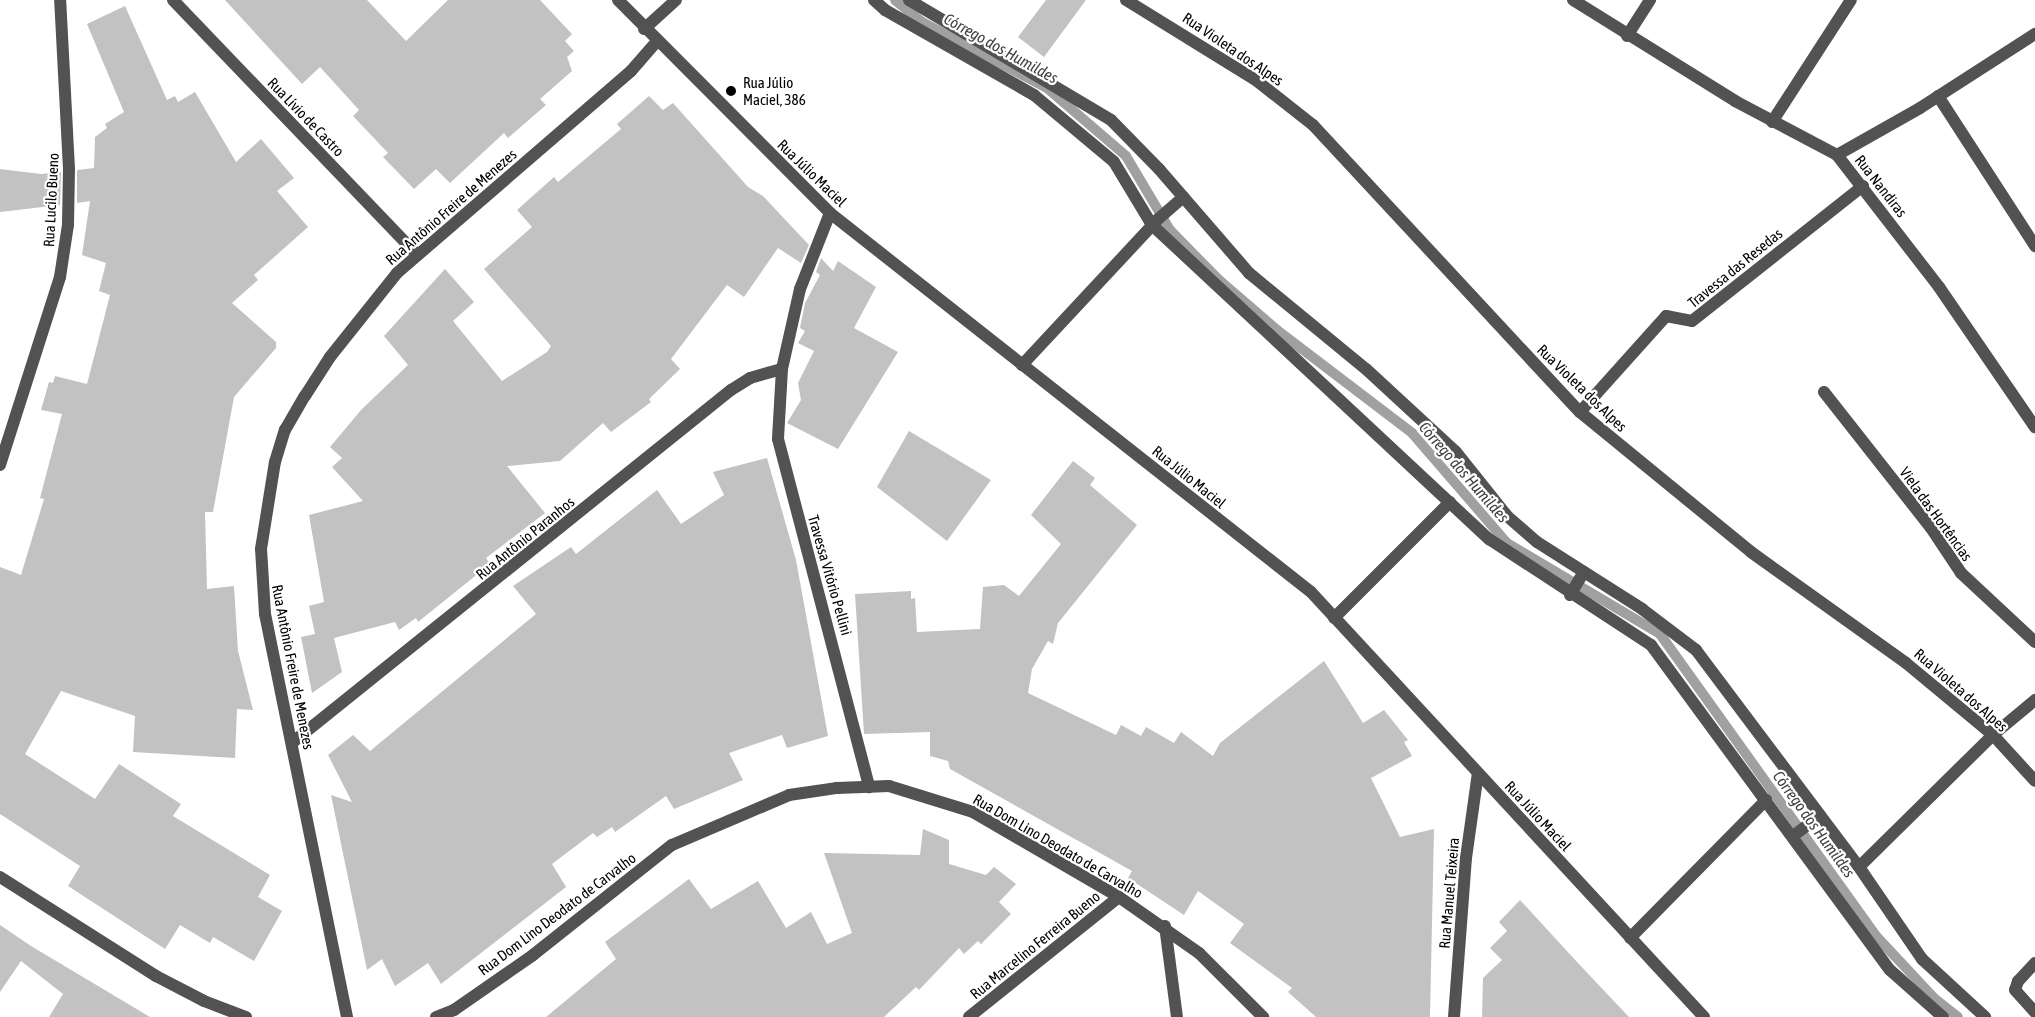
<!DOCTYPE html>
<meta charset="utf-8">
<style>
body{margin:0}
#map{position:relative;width:2035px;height:1017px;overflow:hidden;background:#fff;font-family:"Asap Condensed",sans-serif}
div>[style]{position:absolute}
.stream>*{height:10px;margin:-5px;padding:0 5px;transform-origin:5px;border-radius:5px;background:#a0a0a0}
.building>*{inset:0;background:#c2c2c2}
.service>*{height:12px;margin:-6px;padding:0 6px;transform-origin:6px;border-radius:6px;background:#525252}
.pedestrian>*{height:12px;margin:-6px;padding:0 6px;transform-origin:6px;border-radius:6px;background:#525252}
.minor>*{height:12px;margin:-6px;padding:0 6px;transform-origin:6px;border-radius:6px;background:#525252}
.dots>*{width:16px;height:16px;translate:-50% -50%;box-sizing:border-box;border:3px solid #fff;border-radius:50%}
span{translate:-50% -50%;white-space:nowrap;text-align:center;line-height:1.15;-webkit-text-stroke:4.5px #fff;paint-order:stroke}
.street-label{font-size:15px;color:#000}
.poi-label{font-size:15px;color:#000}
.left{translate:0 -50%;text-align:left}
.water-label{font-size:16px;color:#414141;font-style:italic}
</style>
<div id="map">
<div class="stream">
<i style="left:895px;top:0;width:35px;rotate:39deg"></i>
<i style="left:922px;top:22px;width:141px;rotate:27.8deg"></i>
<i style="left:1047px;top:88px;width:104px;rotate:40.7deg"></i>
<i style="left:1126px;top:156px;width:86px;rotate:59.3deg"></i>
<i style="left:1170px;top:230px;width:69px;rotate:45.6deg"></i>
<i style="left:1218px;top:279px;width:78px;rotate:40.8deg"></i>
<i style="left:1277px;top:330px;width:170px;rotate:37.3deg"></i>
<i style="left:1412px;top:433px;width:145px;rotate:49.2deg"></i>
<i style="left:1507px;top:543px;width:178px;rotate:30.7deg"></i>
<i style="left:1660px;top:634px;width:373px;rotate:54.4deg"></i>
<i style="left:1877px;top:937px;width:85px;rotate:46.9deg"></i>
<i style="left:1935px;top:999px;width:29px;rotate:38deg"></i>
</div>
<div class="building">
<i style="clip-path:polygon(225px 0,367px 0,406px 41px,448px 0,540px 0,572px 34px,565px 41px,574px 51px,567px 57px,572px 71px,540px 99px,546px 105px,508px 138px,504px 133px,450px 183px,436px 169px,414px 189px,383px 157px,388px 153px,353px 116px,359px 110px,320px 67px,302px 84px)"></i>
<i style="clip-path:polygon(1046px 0,1086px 0,1044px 57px,1018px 37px)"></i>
<i style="clip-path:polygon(125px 6px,167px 100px,175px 96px,178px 102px,195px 92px,236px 162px,261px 139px,294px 178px,277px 191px,308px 227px,254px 275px,258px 280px,232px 303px,276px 342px,276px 348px,234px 397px,213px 512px,205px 512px,207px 589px,234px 586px,238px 651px,253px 710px,237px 709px,235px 758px,133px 752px,135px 716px,61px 691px,25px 754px,95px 799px,119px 764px,181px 804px,173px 816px,270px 875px,258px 897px,282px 911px,254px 961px,213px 937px,210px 943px,180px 925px,165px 949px,68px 886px,80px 866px,0 814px,0 567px,21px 575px,44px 499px,40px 498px,62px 414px,41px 410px,49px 382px,53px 383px,55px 376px,87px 384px,110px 295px,99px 291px,106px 263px,82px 255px,90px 201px,77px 203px,77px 170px,94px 168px,95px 137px,107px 128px,105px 124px,124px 112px,87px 24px)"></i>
<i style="clip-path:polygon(649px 96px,663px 110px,673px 103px,748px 187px,763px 196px,809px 245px,801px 263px,778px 248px,744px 297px,727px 285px,671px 359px,680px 369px,649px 399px,651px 402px,611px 432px,603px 423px,560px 461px,507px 466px,545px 513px,486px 558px,490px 564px,418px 622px,416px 618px,399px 630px,395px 622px,334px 638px,342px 672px,312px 693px,301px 637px,315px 634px,309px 606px,324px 602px,309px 515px,363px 501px,332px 467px,342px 458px,330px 447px,361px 410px,408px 365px,384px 336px,445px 269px,474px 302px,453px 321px,502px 381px,547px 352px,551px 346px,484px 269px,532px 227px,517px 210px,554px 177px,558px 182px,621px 129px,617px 124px)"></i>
<i style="clip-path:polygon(0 169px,41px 174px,61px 172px,60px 205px,0 212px)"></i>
<i style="clip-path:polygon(821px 258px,833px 271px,838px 261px,876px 287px,854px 328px,898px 352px,838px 449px,787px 423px,801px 400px,798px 383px,814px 351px,798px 343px,805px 331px,800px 328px,805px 303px,820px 275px,816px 272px)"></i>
<i style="clip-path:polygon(909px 431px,991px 480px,947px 541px,877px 487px)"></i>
<i style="clip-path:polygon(767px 458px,796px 560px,828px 736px,787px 748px,782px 735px,729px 753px,743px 780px,674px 809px,666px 796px,615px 832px,612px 827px,597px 837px,593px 833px,552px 864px,566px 887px,441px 984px,428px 963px,395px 986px,382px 959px,367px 970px,331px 795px,352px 802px,328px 755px,353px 735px,370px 751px,536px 614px,513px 586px,571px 547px,576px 554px,657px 490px,681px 524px,724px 495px,713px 472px)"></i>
<i style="clip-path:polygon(1073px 461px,1095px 478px,1090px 485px,1137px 525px,1058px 623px,1053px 644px,1048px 641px,1032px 669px,1028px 693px,1116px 735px,1121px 725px,1141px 736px,1146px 727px,1174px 743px,1181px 732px,1213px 756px,1220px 743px,1324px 661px,1363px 723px,1384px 710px,1408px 740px,1404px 742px,1412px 756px,1371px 778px,1400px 837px,1434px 829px,1430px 1017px,1316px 1017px,1288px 992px,1292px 988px,1230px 943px,1244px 924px,1198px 891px,1184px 915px,1128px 878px,1132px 871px,950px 769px,948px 761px,930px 756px,930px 732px,864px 734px,855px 594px,911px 591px,911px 599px,915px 598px,917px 632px,980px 629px,983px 587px,1004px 585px,1019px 596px,1061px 544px,1031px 515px)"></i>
<i style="clip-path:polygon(923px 829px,949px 840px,949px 864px,986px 875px,994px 867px,1016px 884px,999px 902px,1011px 914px,981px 944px,978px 941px,964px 954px,959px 948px,919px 990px,916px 987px,884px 1017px,546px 1017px,616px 959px,605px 942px,689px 879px,711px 909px,758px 881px,786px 928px,811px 912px,827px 944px,852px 933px,824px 853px,920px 855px)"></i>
<i style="clip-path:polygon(1520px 900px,1577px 962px,1629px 1017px,1482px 1017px,1483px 978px,1502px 960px,1490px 948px,1507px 931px,1499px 922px)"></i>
<i style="clip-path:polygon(0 925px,31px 946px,150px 1017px,49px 1017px,63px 994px,21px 961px,0 992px)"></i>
</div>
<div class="service">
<i style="left:1627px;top:36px;width:43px;rotate:-57.4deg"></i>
<i style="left:1938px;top:96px;width:179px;rotate:57.1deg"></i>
<i style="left:1772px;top:122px;width:145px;rotate:-57.1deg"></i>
<i style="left:1824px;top:392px;width:173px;rotate:51.8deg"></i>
<i style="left:1931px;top:528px;width:54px;rotate:56.3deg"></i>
<i style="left:1961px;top:573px;width:101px;rotate:43deg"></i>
<i style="left:1580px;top:412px;width:129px;rotate:-48.1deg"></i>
<i style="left:1666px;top:316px;width:26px;rotate:11deg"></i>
<i style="left:1692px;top:321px;width:218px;rotate:-38.3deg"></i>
<i style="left:1993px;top:735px;width:55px;rotate:-39.8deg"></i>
<i style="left:2035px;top:963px;width:25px;rotate:133deg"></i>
<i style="left:2018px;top:981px;width:9px;rotate:108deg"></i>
<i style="left:2015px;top:990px;width:30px;rotate:48deg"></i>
</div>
<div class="pedestrian">
<i style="left:874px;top:0;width:15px;rotate:42deg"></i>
<i style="left:885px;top:10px;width:172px;rotate:29.7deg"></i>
<i style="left:1034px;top:95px;width:104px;rotate:39.9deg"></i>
<i style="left:1114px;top:162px;width:74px;rotate:58.9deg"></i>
<i style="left:1152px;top:225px;width:461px;rotate:43deg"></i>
<i style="left:1489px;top:539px;width:194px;rotate:33.2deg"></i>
<i style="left:1651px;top:645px;width:403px;rotate:53.7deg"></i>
<i style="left:1890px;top:970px;width:71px;rotate:41.6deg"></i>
<i style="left:909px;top:0;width:235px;rotate:30.7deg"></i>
<i style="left:1111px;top:120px;width:69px;rotate:45.6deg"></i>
<i style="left:1159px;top:169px;width:138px;rotate:49.1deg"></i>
<i style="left:1249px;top:273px;width:151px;rotate:39.4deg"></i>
<i style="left:1366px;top:369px;width:122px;rotate:42.7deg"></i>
<i style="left:1456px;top:452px;width:82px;rotate:51.4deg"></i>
<i style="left:1507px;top:516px;width:40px;rotate:41deg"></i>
<i style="left:1537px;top:542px;width:125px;rotate:32.5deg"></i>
<i style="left:1642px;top:609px;width:68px;rotate:37.2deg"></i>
<i style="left:1696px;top:650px;width:271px;rotate:53.1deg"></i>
<i style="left:1859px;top:867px;width:112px;rotate:55.6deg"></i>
<i style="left:1922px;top:959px;width:86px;rotate:42.6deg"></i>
<i style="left:644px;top:29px;width:43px;rotate:-42.2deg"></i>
<i style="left:1022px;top:365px;width:198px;rotate:-47deg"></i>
<i style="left:1157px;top:220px;width:35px;rotate:-41deg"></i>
<i style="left:1570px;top:595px;width:27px;rotate:-59deg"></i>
<i style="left:1334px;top:618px;width:164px;rotate:-45deg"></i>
<i style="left:1793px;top:836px;width:34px;rotate:-37deg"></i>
<i style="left:1859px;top:867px;width:188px;rotate:-44.6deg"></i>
<i style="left:1630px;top:938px;width:194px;rotate:-45.4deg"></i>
</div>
<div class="minor">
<i style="left:173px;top:0;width:352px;rotate:46.2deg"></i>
<i style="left:618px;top:0;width:301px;rotate:45.1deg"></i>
<i style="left:830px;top:213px;width:612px;rotate:38.24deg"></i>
<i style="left:1311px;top:592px;width:579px;rotate:47.24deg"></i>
<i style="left:1126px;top:0;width:154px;rotate:31.7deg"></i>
<i style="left:1257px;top:81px;width:71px;rotate:38.2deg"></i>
<i style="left:1313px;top:125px;width:392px;rotate:47.1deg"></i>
<i style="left:1580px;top:412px;width:221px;rotate:39.3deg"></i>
<i style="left:1751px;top:552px;width:191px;rotate:35.6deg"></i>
<i style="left:1906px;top:663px;width:113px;rotate:39.6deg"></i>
<i style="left:1993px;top:735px;width:62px;rotate:47.6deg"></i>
<i style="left:1573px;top:0;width:191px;rotate:31.9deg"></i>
<i style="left:1735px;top:101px;width:115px;rotate:27.9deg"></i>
<i style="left:1837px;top:155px;width:167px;rotate:52.3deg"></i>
<i style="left:1939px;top:287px;width:170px;rotate:55.6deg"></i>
<i style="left:1837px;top:155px;width:95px;rotate:-29.5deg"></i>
<i style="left:1920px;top:108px;width:137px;rotate:-32.8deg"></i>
<i style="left:830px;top:213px;width:82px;rotate:111.5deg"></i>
<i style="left:800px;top:289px;width:82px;rotate:102.7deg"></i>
<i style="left:782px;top:369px;width:70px;rotate:93.3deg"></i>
<i style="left:778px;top:439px;width:360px;rotate:75.3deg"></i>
<i style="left:0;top:465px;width:197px;rotate:-72.3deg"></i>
<i style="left:60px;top:277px;width:53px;rotate:-81.3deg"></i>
<i style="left:68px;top:225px;width:56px;rotate:-89deg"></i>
<i style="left:69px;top:169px;width:169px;rotate:-93deg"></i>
<i style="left:293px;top:742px;width:562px;rotate:-38.79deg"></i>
<i style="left:731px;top:390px;width:22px;rotate:-32deg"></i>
<i style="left:750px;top:378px;width:33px;rotate:-16deg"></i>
<i style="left:0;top:877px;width:185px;rotate:32.4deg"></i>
<i style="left:156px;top:976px;width:54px;rotate:27.5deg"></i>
<i style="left:204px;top:1001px;width:45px;rotate:20.9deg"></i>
<i style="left:1165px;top:926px;width:92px;rotate:82.5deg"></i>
<i style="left:347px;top:1017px;width:411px;rotate:-101.5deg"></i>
<i style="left:265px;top:614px;width:65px;rotate:-93.5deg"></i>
<i style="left:261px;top:549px;width:88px;rotate:-80.9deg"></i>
<i style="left:275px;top:462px;width:34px;rotate:-73deg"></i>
<i style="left:285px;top:430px;width:39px;rotate:-60deg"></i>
<i style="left:305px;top:396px;width:46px;rotate:-57.3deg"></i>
<i style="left:330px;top:357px;width:107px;rotate:-51.4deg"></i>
<i style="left:397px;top:273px;width:309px;rotate:-40.8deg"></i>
<i style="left:631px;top:71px;width:40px;rotate:-49deg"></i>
<i style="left:436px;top:1017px;width:19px;rotate:-21deg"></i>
<i style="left:454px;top:1010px;width:96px;rotate:-34.8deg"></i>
<i style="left:533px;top:955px;width:177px;rotate:-38.4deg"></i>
<i style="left:672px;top:845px;width:127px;rotate:-23.1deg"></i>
<i style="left:789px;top:795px;width:49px;rotate:-8.3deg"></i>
<i style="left:837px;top:788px;width:52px;rotate:-2.2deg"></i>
<i style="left:889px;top:786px;width:88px;rotate:17.2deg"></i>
<i style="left:973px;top:812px;width:169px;rotate:30.2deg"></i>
<i style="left:1119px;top:897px;width:98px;rotate:35deg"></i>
<i style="left:1199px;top:953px;width:91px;rotate:45deg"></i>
<i style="left:969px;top:1017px;width:192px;rotate:-38.7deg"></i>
<i style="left:1454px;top:1017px;width:159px;rotate:-85.7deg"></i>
<i style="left:1466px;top:858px;width:86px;rotate:-82deg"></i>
</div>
<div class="dots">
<i style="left:731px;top:91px;background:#000"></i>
</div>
<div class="street-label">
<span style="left:1233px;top:49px;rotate:34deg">Rua Violeta dos Alpes</span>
<span style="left:306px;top:117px;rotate:46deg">Rua Lívio de Castro</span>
<span style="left:812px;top:173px;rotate:44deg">Rua Júlio Maciel</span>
<span style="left:1881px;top:186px;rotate:52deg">Rua Nandiras</span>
<span style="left:51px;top:200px;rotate:-87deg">Rua Lucilo Bueno</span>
<span style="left:451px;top:207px;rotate:-41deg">Rua Antônio Freire de Menezes</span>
<span style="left:1735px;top:268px;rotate:-39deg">Travessa das Resedas</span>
<span style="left:1582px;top:388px;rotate:44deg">Rua Violeta dos Alpes</span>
<span style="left:1189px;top:477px;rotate:39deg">Rua Júlio Maciel</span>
<span style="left:1936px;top:514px;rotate:54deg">Viela das Hortências</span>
<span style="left:525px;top:538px;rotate:-39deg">Rua Antônio Paranhos</span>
<span style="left:830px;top:575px;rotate:74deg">Travessa Vitório Pellini</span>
<span style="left:293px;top:667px;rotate:79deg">Rua Antônio Freire de Menezes</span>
<span style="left:1961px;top:690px;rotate:41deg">Rua Violeta dos Alpes</span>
<span style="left:1538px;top:816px;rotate:47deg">Rua Júlio Maciel</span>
<span style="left:1058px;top:846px;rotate:30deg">Rua Dom Lino Deodato de Carvalho</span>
<span style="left:1449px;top:893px;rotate:-85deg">Rua Manuel Teixeira</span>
<span style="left:557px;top:914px;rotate:-37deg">Rua Dom Lino Deodato de Carvalho</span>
<span style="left:1035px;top:945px;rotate:-39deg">Rua Marcelino Ferreira Bueno</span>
</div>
<div class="poi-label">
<span class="left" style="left:743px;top:91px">Rua Júlio<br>Maciel, 386</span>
</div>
<div class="water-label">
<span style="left:1001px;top:48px;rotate:29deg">Córrego dos Humildes</span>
<span style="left:1464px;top:472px;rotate:49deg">Córrego dos Humildes</span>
<span style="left:1814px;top:824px;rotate:54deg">Córrego dos Humildes</span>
</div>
</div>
